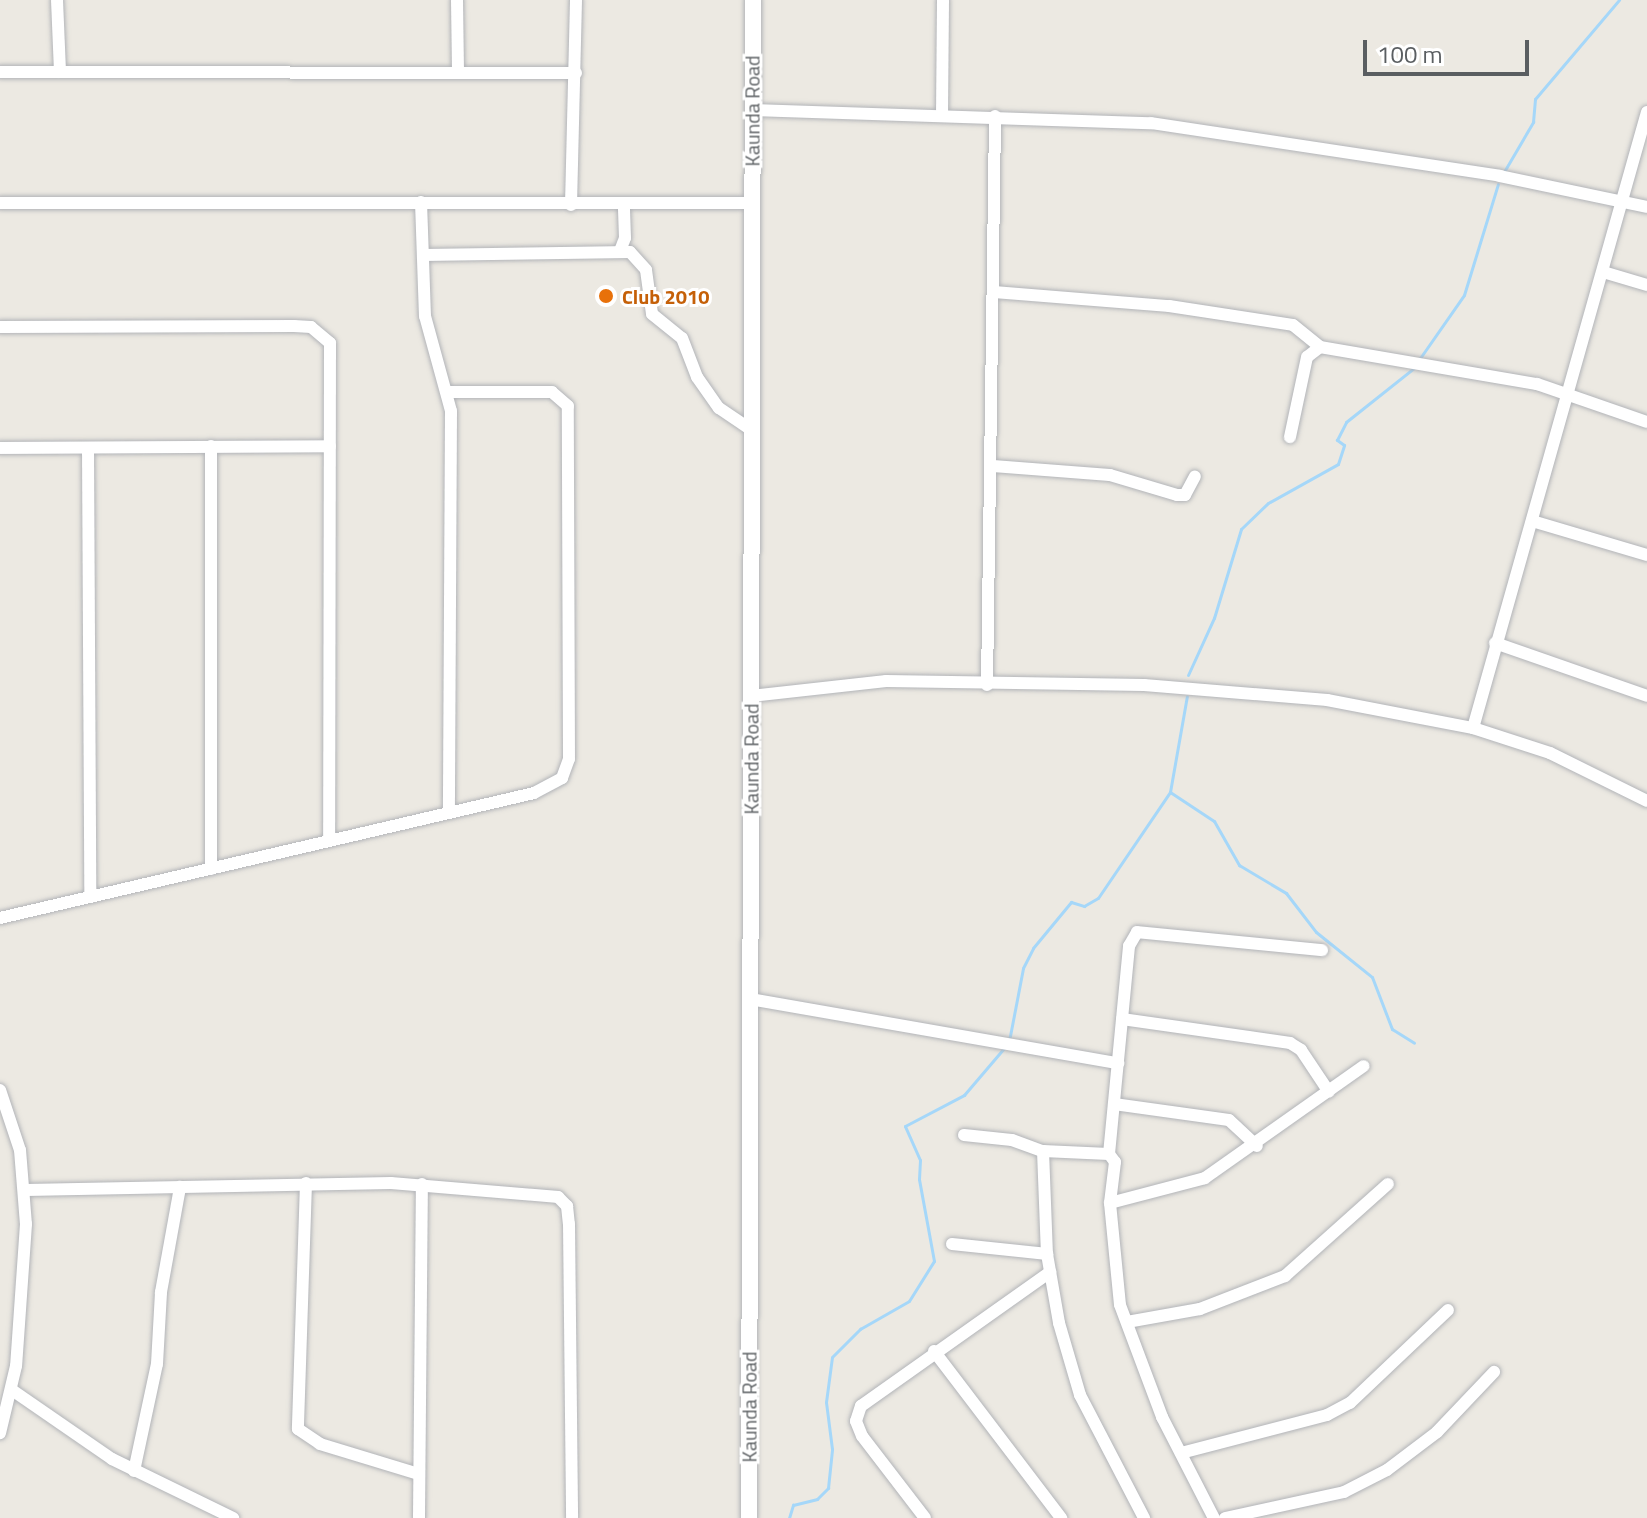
<!DOCTYPE html>
<style>
body{margin:0}
#map{position:relative;width:1647px;height:1518px;overflow:hidden;background:#ece9e2;font-family:"Titillium Web",sans-serif}
div>[style]{position:absolute}
.stream>*{height:3px;margin:-1.5px;padding:0 1.5px;transform-origin:1.5px;border-radius:1.5px;background:#a5d7f9}
.roads{filter:drop-shadow(0 0 2px #b2b4b8) drop-shadow(0 0 2px #b2b4b8)}
.minor>*{height:12px;margin:-6px;padding:0 6px;transform-origin:6px;border-radius:6px;background:#fff}
.secondary>*{height:16px;margin:-8px;padding:0 8px;transform-origin:8px;border-radius:8px;background:#fff}
.dots>*{width:22px;height:22px;translate:-50% -50%;box-sizing:border-box;border:4px solid #fff;border-radius:50%}
span{translate:-50% -50%;white-space:nowrap;text-align:center;line-height:1.15;-webkit-text-stroke:6px #fff;paint-order:stroke}
.street-label{font-size:20px;color:#5a5e61}
.food-label{font-size:20px;color:#c56008;font-weight:700}
.left{translate:0 -50%;text-align:left}
.scale{position:absolute;left:1363px;top:40px;width:166px;height:36px;box-sizing:border-box;border:4px solid #5a5e61;border-top:0;padding-left:10px;font-size:24px;line-height:28px;white-space:nowrap;color:#5a5e61;-webkit-text-stroke:6px #fff;paint-order:stroke}
</style>
<div id="map">
<div class="stream">
<i style="left:1505px;top:170px;width:56px;rotate:-59.7deg"></i>
<i style="left:1533px;top:122px;width:23px;rotate:-85deg"></i>
<i style="left:1535px;top:99px;width:130px;rotate:-49.7deg"></i>
<i style="left:1418px;top:361px;width:80px;rotate:-55.1deg"></i>
<i style="left:1464px;top:295px;width:116px;rotate:-73deg"></i>
<i style="left:1188px;top:675px;width:63px;rotate:-65.5deg"></i>
<i style="left:1214px;top:618px;width:93px;rotate:-73.1deg"></i>
<i style="left:1241px;top:529px;width:37px;rotate:-44deg"></i>
<i style="left:1268px;top:503px;width:80px;rotate:-29.1deg"></i>
<i style="left:1338px;top:464px;width:20px;rotate:-72deg"></i>
<i style="left:1344px;top:445px;width:9px;rotate:-144deg"></i>
<i style="left:1337px;top:440px;width:20px;rotate:-63deg"></i>
<i style="left:1346px;top:422px;width:87px;rotate:-38.5deg"></i>
<i style="left:1170px;top:792px;width:53px;rotate:33.4deg"></i>
<i style="left:1214px;top:821px;width:51px;rotate:60.4deg"></i>
<i style="left:1239px;top:865px;width:55px;rotate:30.8deg"></i>
<i style="left:1286px;top:893px;width:49px;rotate:52.4deg"></i>
<i style="left:1316px;top:932px;width:72px;rotate:38.8deg"></i>
<i style="left:1372px;top:977px;width:56px;rotate:69deg"></i>
<i style="left:1392px;top:1029px;width:26px;rotate:32deg"></i>
<i style="left:1009px;top:1041px;width:74px;rotate:-79.1deg"></i>
<i style="left:1023px;top:968px;width:22px;rotate:-63deg"></i>
<i style="left:1033px;top:948px;width:60px;rotate:-50.4deg"></i>
<i style="left:1071px;top:902px;width:14px;rotate:17deg"></i>
<i style="left:1084px;top:906px;width:16px;rotate:-30deg"></i>
<i style="left:1098px;top:898px;width:128px;rotate:-55.8deg"></i>
<i style="left:1170px;top:792px;width:97px;rotate:-80deg"></i>
<i style="left:789px;top:1518px;width:14px;rotate:-73deg"></i>
<i style="left:793px;top:1505px;width:25px;rotate:-14deg"></i>
<i style="left:817px;top:1499px;width:16px;rotate:-45deg"></i>
<i style="left:828px;top:1488px;width:39px;rotate:-84deg"></i>
<i style="left:832px;top:1449px;width:47px;rotate:-97.3deg"></i>
<i style="left:826px;top:1402px;width:45px;rotate:-82.4deg"></i>
<i style="left:832px;top:1357px;width:40px;rotate:-45deg"></i>
<i style="left:860px;top:1329px;width:56px;rotate:-29.7deg"></i>
<i style="left:909px;top:1301px;width:47px;rotate:-58deg"></i>
<i style="left:934px;top:1261px;width:83px;rotate:-100.4deg"></i>
<i style="left:919px;top:1179px;width:19px;rotate:-87deg"></i>
<i style="left:920px;top:1160px;width:37px;rotate:-114deg"></i>
<i style="left:905px;top:1126px;width:67px;rotate:-27.7deg"></i>
<i style="left:964px;top:1095px;width:63px;rotate:-49.5deg"></i>
</div>
<div class="roads">
<div class="minor">
<i style="left:57px;top:0;width:72px;rotate:87.6deg"></i>
<i style="left:457px;top:0;width:72px;rotate:89.2deg"></i>
<i style="left:0;top:72px;width:576px;rotate:0.1deg"></i>
<i style="left:751px;top:110px;width:400px;rotate:1.9deg"></i>
<i style="left:1151px;top:123px;width:353px;rotate:8.6deg"></i>
<i style="left:1500px;top:176px;width:150px;rotate:11.9deg"></i>
<i style="left:942px;top:115px;width:115px;rotate:-89.5deg"></i>
<i style="left:421px;top:202px;width:114px;rotate:88deg"></i>
<i style="left:425px;top:316px;width:98px;rotate:74.7deg"></i>
<i style="left:451px;top:411px;width:401px;rotate:90.3deg"></i>
<i style="left:0;top:203px;width:752px"></i>
<i style="left:571px;top:205px;width:205px;rotate:-88.6deg"></i>
<i style="left:620px;top:251px;width:14px;rotate:-69deg"></i>
<i style="left:625px;top:238px;width:33px;rotate:-92deg"></i>
<i style="left:423px;top:255px;width:207px;rotate:-0.8deg"></i>
<i style="left:630px;top:252px;width:24px;rotate:48deg"></i>
<i style="left:646px;top:270px;width:44px;rotate:82.2deg"></i>
<i style="left:652px;top:314px;width:38px;rotate:39deg"></i>
<i style="left:682px;top:338px;width:42px;rotate:69deg"></i>
<i style="left:697px;top:377px;width:38px;rotate:55deg"></i>
<i style="left:719px;top:408px;width:41px;rotate:34.1deg"></i>
<i style="left:1603px;top:272px;width:46px;rotate:16.5deg"></i>
<i style="left:994px;top:292px;width:176px;rotate:4.6deg"></i>
<i style="left:1169px;top:306px;width:125px;rotate:8.7deg"></i>
<i style="left:1293px;top:325px;width:35px;rotate:39deg"></i>
<i style="left:1320px;top:347px;width:16px;rotate:142deg"></i>
<i style="left:1307px;top:357px;width:82px;rotate:102deg"></i>
<i style="left:0;top:327px;width:294px;rotate:-0.2deg"></i>
<i style="left:294px;top:326px;width:17px;rotate:3deg"></i>
<i style="left:311px;top:327px;width:25px;rotate:40deg"></i>
<i style="left:330px;top:343px;width:495px;rotate:90.1deg"></i>
<i style="left:1320px;top:347px;width:220px;rotate:9.7deg"></i>
<i style="left:1537px;top:384px;width:116px;rotate:19.1deg"></i>
<i style="left:0;top:448px;width:330px;rotate:-0.3deg"></i>
<i style="left:88px;top:449px;width:448px;rotate:89.7deg"></i>
<i style="left:993px;top:466px;width:117px;rotate:4.4deg"></i>
<i style="left:1110px;top:475px;width:70px;rotate:16.6deg"></i>
<i style="left:1177px;top:495px;width:8px"></i>
<i style="left:1185px;top:495px;width:21px;rotate:-62deg"></i>
<i style="left:1532px;top:521px;width:120px;rotate:16.5deg"></i>
<i style="left:1495px;top:643px;width:161px;rotate:19.2deg"></i>
<i style="left:987px;top:685px;width:569px;rotate:-89.19deg"></i>
<i style="left:751px;top:696px;width:136px;rotate:-6.3deg"></i>
<i style="left:886px;top:681px;width:258px;rotate:0.9deg"></i>
<i style="left:1144px;top:685px;width:184px;rotate:4.7deg"></i>
<i style="left:1327px;top:700px;width:149px;rotate:10.9deg"></i>
<i style="left:1473px;top:728px;width:81px;rotate:18deg"></i>
<i style="left:1550px;top:753px;width:108px;rotate:26.3deg"></i>
<i style="left:1473px;top:728px;width:640px;rotate:-74.23deg"></i>
<i style="left:211px;top:869px;width:423px;rotate:-90deg"></i>
<i style="left:0;top:918px;width:548px;rotate:-13.17deg"></i>
<i style="left:534px;top:793px;width:32px;rotate:-28deg"></i>
<i style="left:562px;top:778px;width:20px;rotate:-70deg"></i>
<i style="left:569px;top:759px;width:353px;rotate:-90.2deg"></i>
<i style="left:568px;top:406px;width:21px;rotate:-139deg"></i>
<i style="left:552px;top:392px;width:104px;rotate:180deg"></i>
<i style="left:750px;top:999px;width:374px;rotate:9.9deg"></i>
<i style="left:1122px;top:1019px;width:170px;rotate:8.1deg"></i>
<i style="left:1290px;top:1043px;width:13px;rotate:32deg"></i>
<i style="left:1301px;top:1050px;width:50px;rotate:56.3deg"></i>
<i style="left:0;top:1090px;width:63px;rotate:71.6deg"></i>
<i style="left:20px;top:1150px;width:74px;rotate:85.4deg"></i>
<i style="left:26px;top:1224px;width:142px;rotate:94deg"></i>
<i style="left:16px;top:1366px;width:69px;rotate:103.4deg"></i>
<i style="left:1114px;top:1104px;width:116px;rotate:7.9deg"></i>
<i style="left:1229px;top:1120px;width:38px;rotate:43deg"></i>
<i style="left:964px;top:1135px;width:48px;rotate:5.9deg"></i>
<i style="left:1012px;top:1140px;width:33px;rotate:20deg"></i>
<i style="left:1043px;top:1151px;width:103px;rotate:87.8deg"></i>
<i style="left:1047px;top:1254px;width:70px;rotate:80.1deg"></i>
<i style="left:1059px;top:1323px;width:75px;rotate:73.7deg"></i>
<i style="left:1080px;top:1395px;width:139px;rotate:62.5deg"></i>
<i style="left:1043px;top:1151px;width:66px;rotate:2.6deg"></i>
<i style="left:1109px;top:1154px;width:10px;rotate:53deg"></i>
<i style="left:1115px;top:1162px;width:41px;rotate:97deg"></i>
<i style="left:1110px;top:1203px;width:102px;rotate:84.4deg"></i>
<i style="left:1120px;top:1305px;width:120px;rotate:69.4deg"></i>
<i style="left:1162px;top:1417px;width:114px;rotate:62.8deg"></i>
<i style="left:1109px;top:1154px;width:209px;rotate:-84.5deg"></i>
<i style="left:1129px;top:946px;width:16px;rotate:-60deg"></i>
<i style="left:1137px;top:932px;width:186px;rotate:5.6deg"></i>
<i style="left:306px;top:1183px;width:246px;rotate:91.9deg"></i>
<i style="left:298px;top:1429px;width:27px;rotate:34deg"></i>
<i style="left:320px;top:1444px;width:103px;rotate:16.9deg"></i>
<i style="left:26px;top:1190px;width:365px;rotate:-1.1deg"></i>
<i style="left:391px;top:1183px;width:168px;rotate:4.8deg"></i>
<i style="left:558px;top:1197px;width:13px;rotate:45deg"></i>
<i style="left:567px;top:1206px;width:18px;rotate:84deg"></i>
<i style="left:569px;top:1224px;width:294px;rotate:89.4deg"></i>
<i style="left:1110px;top:1203px;width:98px;rotate:-14.7deg"></i>
<i style="left:1205px;top:1178px;width:194px;rotate:-35.2deg"></i>
<i style="left:952px;top:1244px;width:96px;rotate:6deg"></i>
<i style="left:1127px;top:1322px;width:74px;rotate:-10.1deg"></i>
<i style="left:1200px;top:1309px;width:91px;rotate:-21.2deg"></i>
<i style="left:1285px;top:1276px;width:138px;rotate:-41.8deg"></i>
<i style="left:934px;top:1351px;width:210px;rotate:52.7deg"></i>
<i style="left:12px;top:1390px;width:121px;rotate:34.6deg"></i>
<i style="left:112px;top:1459px;width:135px;rotate:26deg"></i>
<i style="left:1181px;top:1453px;width:151px;rotate:-14.6deg"></i>
<i style="left:1327px;top:1415px;width:26px;rotate:-28deg"></i>
<i style="left:1350px;top:1403px;width:135px;rotate:-43.5deg"></i>
<i style="left:134px;top:1471px;width:109px;rotate:-77.9deg"></i>
<i style="left:157px;top:1364px;width:72px;rotate:-86.8deg"></i>
<i style="left:161px;top:1292px;width:107px;rotate:-79.7deg"></i>
<i style="left:419px;top:1518px;width:334px;rotate:-89.5deg"></i>
<i style="left:925px;top:1518px;width:103px;rotate:-127.5deg"></i>
<i style="left:862px;top:1436px;width:16px;rotate:-112deg"></i>
<i style="left:856px;top:1421px;width:16px;rotate:-72deg"></i>
<i style="left:861px;top:1406px;width:232px;rotate:-35.3deg"></i>
<i style="left:1225px;top:1518px;width:122px;rotate:-12.3deg"></i>
<i style="left:1344px;top:1492px;width:48px;rotate:-27.1deg"></i>
<i style="left:1387px;top:1470px;width:63px;rotate:-37.2deg"></i>
<i style="left:1437px;top:1432px;width:83px;rotate:-46.5deg"></i>
</div>
<div class="secondary">
<i style="left:749px;top:1518px;width:1518px;rotate:-89.85deg"></i>
</div>
</div>
<div class="dots">
<i style="left:606px;top:296px;background:#e8710a"></i>
</div>
<div class="street-label">
<span style="left:752px;top:111px;rotate:-90deg">Kaunda Road</span>
<span style="left:751px;top:759px;rotate:-90deg">Kaunda Road</span>
<span style="left:749px;top:1407px;rotate:-90deg">Kaunda Road</span>
</div>
<div class="food-label">
<span class="left" style="left:622px;top:296px">Club 2010</span>
</div>
<div class="scale">100 m</div>
</div>
